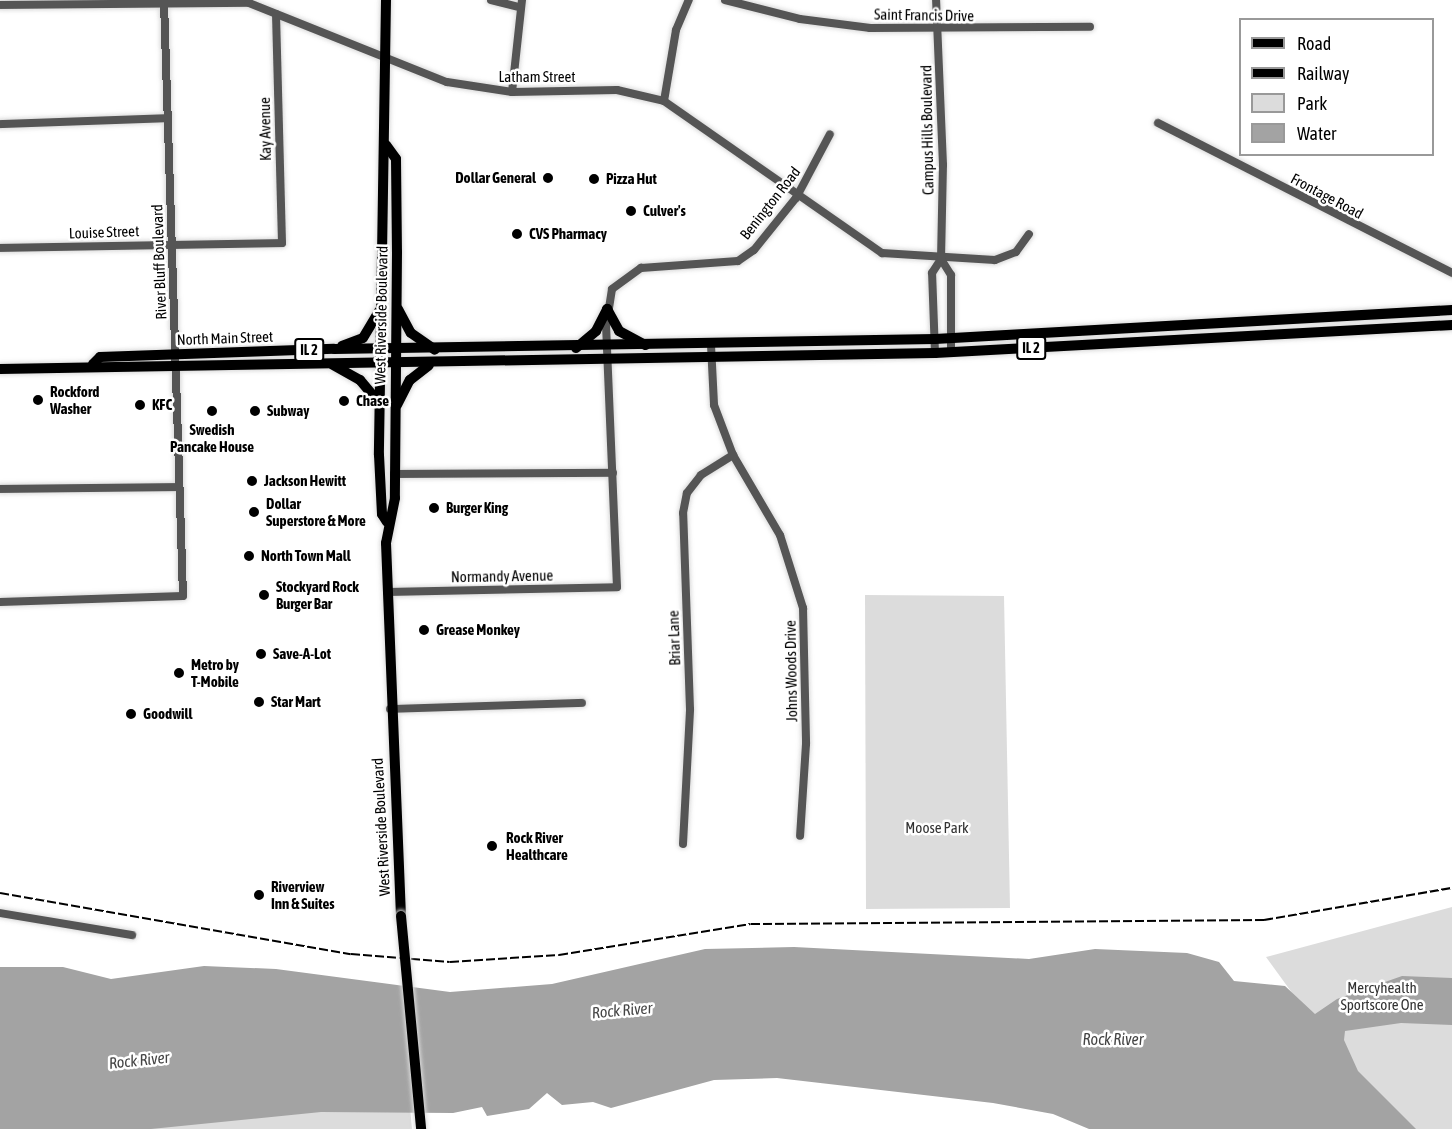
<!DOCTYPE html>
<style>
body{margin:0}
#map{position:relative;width:1452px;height:1129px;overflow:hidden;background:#fff;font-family:"Asap Condensed",sans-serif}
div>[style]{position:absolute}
.green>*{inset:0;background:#dcdcdc}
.water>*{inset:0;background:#a3a3a3}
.roads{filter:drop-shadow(0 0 2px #dbdbdb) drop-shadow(0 0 2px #dbdbdb)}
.minor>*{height:8px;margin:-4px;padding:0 4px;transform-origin:4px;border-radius:4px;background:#555}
.major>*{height:10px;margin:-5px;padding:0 5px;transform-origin:5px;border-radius:5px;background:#000}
.rail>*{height:2px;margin-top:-1px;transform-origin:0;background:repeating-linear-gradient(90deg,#000 0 9px,transparent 0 12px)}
.bridges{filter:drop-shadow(0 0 2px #dbdbdb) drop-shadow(0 0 2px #dbdbdb)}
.major-bridge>*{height:10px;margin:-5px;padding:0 5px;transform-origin:5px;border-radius:5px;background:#000}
.dots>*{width:16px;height:16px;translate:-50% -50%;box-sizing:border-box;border:3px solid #fff;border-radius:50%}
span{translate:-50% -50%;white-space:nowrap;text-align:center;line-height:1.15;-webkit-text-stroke:5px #fff;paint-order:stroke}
.shield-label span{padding:2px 4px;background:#fff;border:2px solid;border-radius:4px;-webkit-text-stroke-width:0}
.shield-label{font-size:14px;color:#000;font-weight:700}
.street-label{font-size:15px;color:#000}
.poi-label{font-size:15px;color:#000;font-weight:700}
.right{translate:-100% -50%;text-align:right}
.left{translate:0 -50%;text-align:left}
.park-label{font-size:15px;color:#333}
.water-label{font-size:16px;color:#444;font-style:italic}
.legend{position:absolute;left:1239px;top:18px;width:195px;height:138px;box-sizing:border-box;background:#fff;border:2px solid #999;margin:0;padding:8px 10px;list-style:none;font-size:18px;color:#000}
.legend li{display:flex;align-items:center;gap:12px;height:30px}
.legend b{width:30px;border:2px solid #999}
</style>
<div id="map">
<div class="green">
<i style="clip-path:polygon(865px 595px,1004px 596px,1010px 908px,866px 909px)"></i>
<i style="clip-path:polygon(1452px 907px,1452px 1129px,1391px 1129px,1266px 957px)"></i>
<i style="clip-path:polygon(410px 1108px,412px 1129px,110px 1129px,267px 1113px)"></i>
</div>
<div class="water">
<i style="clip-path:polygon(794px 947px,1029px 959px,1095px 949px,1187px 953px,1219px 962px,1234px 981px,1285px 986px,1315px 1014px,1337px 999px,1402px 976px,1452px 978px,1452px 1025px,1401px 1023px,1345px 1031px,1344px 1040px,1358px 1071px,1416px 1129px,1089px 1129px,1053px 1114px,993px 1103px,777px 1078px,714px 1080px,611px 1108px,593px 1102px,562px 1105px,547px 1093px,529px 1109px,487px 1116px,482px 1107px,453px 1113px,321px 1112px,151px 1129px,0 1129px,0 967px,63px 967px,111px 979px,204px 966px,276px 969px,450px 992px,552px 984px,705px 949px)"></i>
</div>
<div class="roads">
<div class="minor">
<i style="left:491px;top:0;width:30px;rotate:14deg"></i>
<i style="left:725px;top:0;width:77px;rotate:14.2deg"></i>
<i style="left:800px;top:19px;width:71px;rotate:7.3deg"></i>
<i style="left:870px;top:28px;width:220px;rotate:-0.3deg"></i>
<i style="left:0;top:5px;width:249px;rotate:-0.5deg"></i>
<i style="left:249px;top:3px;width:213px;rotate:21.8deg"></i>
<i style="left:447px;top:82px;width:66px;rotate:8.7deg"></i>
<i style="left:512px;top:92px;width:105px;rotate:-1.1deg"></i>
<i style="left:617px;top:90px;width:48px;rotate:13.2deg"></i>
<i style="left:664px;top:101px;width:266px;rotate:34.9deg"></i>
<i style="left:882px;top:253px;width:113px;rotate:3.5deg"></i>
<i style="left:995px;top:260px;width:22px;rotate:-21deg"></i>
<i style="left:1016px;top:252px;width:22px;rotate:-54deg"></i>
<i style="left:512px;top:92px;width:93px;rotate:-83.8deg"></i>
<i style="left:664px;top:101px;width:72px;rotate:-80.4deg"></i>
<i style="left:676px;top:30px;width:33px;rotate:-67deg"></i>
<i style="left:1158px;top:123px;width:330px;rotate:27deg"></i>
<i style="left:0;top:124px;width:168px;rotate:-2deg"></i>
<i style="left:0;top:248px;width:282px;rotate:-1deg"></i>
<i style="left:282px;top:243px;width:229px;rotate:-91.5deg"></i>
<i style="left:941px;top:259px;width:19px;rotate:58deg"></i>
<i style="left:951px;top:275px;width:77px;rotate:90deg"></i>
<i style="left:711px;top:345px;width:60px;rotate:87.1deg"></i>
<i style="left:714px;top:405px;width:53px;rotate:69.2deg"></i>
<i style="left:733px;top:455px;width:93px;rotate:59.6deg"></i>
<i style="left:780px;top:535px;width:77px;rotate:72.5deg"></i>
<i style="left:803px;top:608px;width:136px;rotate:88.7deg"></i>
<i style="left:806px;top:744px;width:92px;rotate:93.7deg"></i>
<i style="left:935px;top:353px;width:80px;rotate:-92.1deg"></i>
<i style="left:932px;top:273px;width:17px;rotate:-57deg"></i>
<i style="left:941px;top:259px;width:94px;rotate:-88.8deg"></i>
<i style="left:943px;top:165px;width:165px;rotate:-92.4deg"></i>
<i style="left:394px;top:474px;width:219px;rotate:-0.3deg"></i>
<i style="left:0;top:489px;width:179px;rotate:-0.6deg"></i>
<i style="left:387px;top:592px;width:230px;rotate:-1.2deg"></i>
<i style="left:617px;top:587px;width:260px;rotate:-92.4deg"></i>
<i style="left:606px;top:327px;width:38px;rotate:-81deg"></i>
<i style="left:612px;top:289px;width:36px;rotate:-36deg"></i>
<i style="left:641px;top:268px;width:97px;rotate:-4.1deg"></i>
<i style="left:738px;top:261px;width:19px;rotate:-35deg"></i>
<i style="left:754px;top:250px;width:67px;rotate:-51.1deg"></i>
<i style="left:796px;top:198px;width:72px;rotate:-62deg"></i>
<i style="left:0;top:602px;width:183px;rotate:-1.9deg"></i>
<i style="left:183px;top:596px;width:596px;rotate:-91.83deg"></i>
<i style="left:390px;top:709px;width:192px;rotate:-1.8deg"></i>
<i style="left:683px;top:844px;width:135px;rotate:-87deg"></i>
<i style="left:690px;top:709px;width:196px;rotate:-92deg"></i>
<i style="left:683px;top:513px;width:20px;rotate:-79deg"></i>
<i style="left:687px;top:493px;width:23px;rotate:-52deg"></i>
<i style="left:701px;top:475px;width:38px;rotate:-32deg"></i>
<i style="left:0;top:913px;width:134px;rotate:9.5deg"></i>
</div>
<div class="major">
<i style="left:386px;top:0;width:455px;rotate:90.9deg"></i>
<i style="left:379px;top:455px;width:59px;rotate:87.1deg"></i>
<i style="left:382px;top:514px;width:9px;rotate:58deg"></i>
<i style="left:386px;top:145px;width:17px;rotate:54deg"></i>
<i style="left:396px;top:159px;width:93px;rotate:89.4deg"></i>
<i style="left:397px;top:252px;width:246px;rotate:90.5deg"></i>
<i style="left:395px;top:498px;width:46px;rotate:101.3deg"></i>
<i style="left:386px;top:543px;width:373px;rotate:87.7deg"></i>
<i style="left:398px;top:309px;width:27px;rotate:62deg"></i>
<i style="left:411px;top:333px;width:29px;rotate:35deg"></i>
<i style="left:607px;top:309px;width:25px;rotate:61deg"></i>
<i style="left:619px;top:331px;width:30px;rotate:28deg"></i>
<i style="left:342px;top:346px;width:22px;rotate:-21deg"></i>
<i style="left:363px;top:338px;width:31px;rotate:-59deg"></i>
<i style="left:576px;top:348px;width:26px;rotate:-40deg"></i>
<i style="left:596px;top:331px;width:25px;rotate:-63deg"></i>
<i style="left:93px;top:364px;width:10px;rotate:-45deg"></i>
<i style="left:100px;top:357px;width:234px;rotate:-2deg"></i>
<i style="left:334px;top:349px;width:601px;rotate:-0.95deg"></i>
<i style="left:935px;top:339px;width:518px;rotate:-3.21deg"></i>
<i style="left:333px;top:365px;width:31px;rotate:29deg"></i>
<i style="left:360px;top:380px;width:30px;rotate:50deg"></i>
<i style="left:0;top:369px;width:935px;rotate:-0.98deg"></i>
<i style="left:935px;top:353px;width:518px;rotate:-3.1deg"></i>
<i style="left:397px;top:405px;width:28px;rotate:-63deg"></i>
<i style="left:410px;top:380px;width:24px;rotate:-38deg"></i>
</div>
</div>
<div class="rail">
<i style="left:0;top:893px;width:356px;rotate:9.9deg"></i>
<i style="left:351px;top:954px;width:99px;rotate:4.6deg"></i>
<i style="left:450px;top:962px;width:109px;rotate:-3.7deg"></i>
<i style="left:559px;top:955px;width:194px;rotate:-9.2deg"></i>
<i style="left:751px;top:924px;width:513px;rotate:-0.45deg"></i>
<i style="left:1264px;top:920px;width:191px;rotate:-9.7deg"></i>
</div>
<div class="bridges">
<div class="major-bridge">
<i style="left:401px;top:916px;width:214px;rotate:84.6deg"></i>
</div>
</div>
<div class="dots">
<i style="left:548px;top:178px;background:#000"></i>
<i style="left:594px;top:179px;background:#000"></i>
<i style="left:631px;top:211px;background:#000"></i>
<i style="left:517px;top:234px;background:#000"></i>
<i style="left:38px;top:400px;background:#000"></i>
<i style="left:344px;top:401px;background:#000"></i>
<i style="left:140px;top:405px;background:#000"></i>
<i style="left:212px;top:411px;background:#000"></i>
<i style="left:255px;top:411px;background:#000"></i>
<i style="left:252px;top:481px;background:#000"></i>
<i style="left:434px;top:508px;background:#000"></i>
<i style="left:254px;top:512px;background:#000"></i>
<i style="left:249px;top:556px;background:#000"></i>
<i style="left:264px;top:595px;background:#000"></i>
<i style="left:424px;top:630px;background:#000"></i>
<i style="left:261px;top:654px;background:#000"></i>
<i style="left:179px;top:673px;background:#000"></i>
<i style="left:259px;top:702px;background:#000"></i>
<i style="left:131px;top:714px;background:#000"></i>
<i style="left:492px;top:846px;background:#000"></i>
<i style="left:259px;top:895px;background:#000"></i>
</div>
<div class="shield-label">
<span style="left:1031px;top:348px">IL 2</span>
<span style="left:309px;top:350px">IL 2</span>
</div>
<div class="street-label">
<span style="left:924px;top:15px;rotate:1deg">Saint Francis Drive</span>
<span style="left:537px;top:77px">Latham Street</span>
<span style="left:265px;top:129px;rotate:-91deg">Kay Avenue</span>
<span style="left:927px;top:130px;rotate:-91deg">Campus Hills Boulevard</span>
<span style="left:1327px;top:196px;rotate:28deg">Frontage Road</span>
<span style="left:770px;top:203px;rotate:-52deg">Benington Road</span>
<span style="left:104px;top:232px;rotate:-2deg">Louise Street</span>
<span style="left:159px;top:262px;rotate:-92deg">River Bluff Boulevard</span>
<span style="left:381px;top:315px;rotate:-89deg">West Riverside Boulevard</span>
<span style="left:225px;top:338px;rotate:-2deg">North Main Street</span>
<span style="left:502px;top:576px;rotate:-1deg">Normandy Avenue</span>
<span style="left:674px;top:638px;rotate:-92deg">Briar Lane</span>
<span style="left:791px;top:671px;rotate:-91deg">Johns Woods Drive</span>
<span style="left:381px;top:827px;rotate:-93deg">West Riverside Boulevard</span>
</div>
<div class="poi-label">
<span class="right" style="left:536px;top:178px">Dollar General</span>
<span class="left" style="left:606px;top:179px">Pizza Hut</span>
<span class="left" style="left:643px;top:211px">Culver's</span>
<span class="left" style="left:529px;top:234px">CVS Pharmacy</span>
<span class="left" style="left:50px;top:400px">Rockford<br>Washer</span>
<span class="left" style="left:356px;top:401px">Chase</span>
<span class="left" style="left:152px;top:405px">KFC</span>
<span class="left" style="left:267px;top:411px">Subway</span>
<span style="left:212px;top:438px">Swedish<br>Pancake House</span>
<span class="left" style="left:264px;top:481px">Jackson Hewitt</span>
<span class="left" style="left:266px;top:512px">Dollar<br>Superstore &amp; More</span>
<span class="left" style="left:446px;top:508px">Burger King</span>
<span class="left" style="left:261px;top:556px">North Town Mall</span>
<span class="left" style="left:276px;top:595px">Stockyard Rock<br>Burger Bar</span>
<span class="left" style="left:436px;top:630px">Grease Monkey</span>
<span class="left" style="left:273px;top:654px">Save-A-Lot</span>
<span class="left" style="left:191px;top:673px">Metro by<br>T-Mobile</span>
<span class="left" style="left:271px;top:702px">Star Mart</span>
<span class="left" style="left:143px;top:714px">Goodwill</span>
<span class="left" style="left:506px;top:846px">Rock River<br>Healthcare</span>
<span class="left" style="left:271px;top:895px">Riverview<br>Inn &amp; Suites</span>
</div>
<div class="park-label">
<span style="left:937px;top:828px">Moose Park</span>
<span style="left:1382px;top:996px">Mercyhealth<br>Sportscore One</span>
</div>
<div class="water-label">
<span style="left:622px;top:1010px;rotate:-5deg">Rock River</span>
<span style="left:1113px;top:1039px">Rock River</span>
<span style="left:139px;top:1060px;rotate:-6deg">Rock River</span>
</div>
<ul class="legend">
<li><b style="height:8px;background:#000"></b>Road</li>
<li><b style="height:8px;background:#000"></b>Railway</li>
<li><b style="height:16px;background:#dcdcdc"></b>Park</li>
<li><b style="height:16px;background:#a3a3a3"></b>Water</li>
</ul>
</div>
